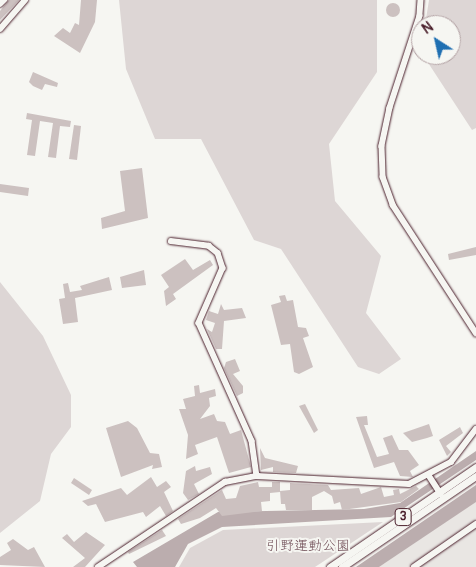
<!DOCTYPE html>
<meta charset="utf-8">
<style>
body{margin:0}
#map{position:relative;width:476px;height:567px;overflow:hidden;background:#f6f6f2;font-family:Pangolin,"Klee One",sans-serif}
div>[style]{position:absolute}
.built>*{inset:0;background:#e9e6e3}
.green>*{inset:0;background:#ddd6d5}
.water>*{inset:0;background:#bbadae}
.building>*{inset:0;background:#ccc1c0}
.round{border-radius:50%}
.roads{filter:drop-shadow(0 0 1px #4a1f2b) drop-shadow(0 0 1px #4a1f2b)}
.minor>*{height:5.5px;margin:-2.75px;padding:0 2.75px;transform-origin:2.75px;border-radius:2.75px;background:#f6f6f2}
.major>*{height:7px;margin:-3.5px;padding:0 3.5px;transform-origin:3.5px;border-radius:3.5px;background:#f6f6f2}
span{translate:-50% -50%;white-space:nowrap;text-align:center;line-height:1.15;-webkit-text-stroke:4px #f6f6f2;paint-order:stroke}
.shield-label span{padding:1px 4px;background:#f6f6f2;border:1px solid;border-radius:4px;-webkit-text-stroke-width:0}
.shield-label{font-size:12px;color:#4a1f2b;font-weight:700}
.park-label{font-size:14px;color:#6f4d56}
.north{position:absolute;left:411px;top:15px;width:50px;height:50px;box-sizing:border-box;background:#f6f6f2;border:1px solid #b1a0a2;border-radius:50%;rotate:325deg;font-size:14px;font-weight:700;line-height:20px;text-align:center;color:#4a1f2b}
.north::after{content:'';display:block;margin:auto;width:18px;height:22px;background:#1f6fb2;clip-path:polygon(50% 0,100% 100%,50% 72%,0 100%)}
</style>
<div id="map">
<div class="built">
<i style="clip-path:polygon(476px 497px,476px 567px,374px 567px)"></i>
</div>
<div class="green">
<i style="clip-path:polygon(119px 0,377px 0,377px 72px,329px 144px,335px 201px,381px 256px,366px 313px,401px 359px,379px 374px,358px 367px,281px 249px,254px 240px,201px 139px,155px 139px,126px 69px)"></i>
<i style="clip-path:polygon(429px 0,476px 0,476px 128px,472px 130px,423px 55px,451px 55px,451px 25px,425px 25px)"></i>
<i style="clip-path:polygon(0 282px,43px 336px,71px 395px,71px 427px,51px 454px,40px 501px,0 533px)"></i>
<i style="clip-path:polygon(383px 522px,315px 567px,179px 567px,190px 548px,223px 530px)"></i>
</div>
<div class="water">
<i style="clip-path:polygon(476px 451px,476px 460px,391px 517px,222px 527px,188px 544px,175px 567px,137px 567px,133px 562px,218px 512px,364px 509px,400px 503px)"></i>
<i style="clip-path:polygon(476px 485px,476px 502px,379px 567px,356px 567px)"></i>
</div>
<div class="building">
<i style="clip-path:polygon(9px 0,19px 0,0 20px,0 11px)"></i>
<i style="clip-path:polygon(81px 0,97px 0,95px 22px,80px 53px,54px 36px,63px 28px,70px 33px,75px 23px,79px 25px)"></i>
<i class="round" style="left:386px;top:3px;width:14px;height:14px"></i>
<i style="clip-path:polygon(33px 72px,58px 83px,57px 87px,45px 84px,42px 90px,33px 86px,29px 82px)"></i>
<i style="clip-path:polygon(27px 113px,71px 121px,70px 127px,60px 126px,56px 158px,48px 157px,53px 123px,40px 121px,35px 156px,27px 155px,32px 120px,26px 119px)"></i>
<i style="clip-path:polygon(74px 125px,81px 126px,77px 160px,69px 159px)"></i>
<i style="clip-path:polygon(142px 168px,148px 218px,102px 229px,101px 218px,125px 211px,120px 171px)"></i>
<i style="clip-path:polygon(0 184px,29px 188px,28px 196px,0 192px)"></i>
<i style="clip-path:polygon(476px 247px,476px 255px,449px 260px,448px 254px)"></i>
<i style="clip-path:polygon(185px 259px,193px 270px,210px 260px,213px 265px,173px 294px,176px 299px,166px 306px,164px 291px,169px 287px,161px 275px)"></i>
<i style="clip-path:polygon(144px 270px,146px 285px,122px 288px,120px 277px)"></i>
<i style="clip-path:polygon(109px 277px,112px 290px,75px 298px,78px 322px,63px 324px,59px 299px,65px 298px,63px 284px,68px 283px,70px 292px,82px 290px,80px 286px)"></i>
<i style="clip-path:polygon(285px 295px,287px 301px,293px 300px,298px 327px,306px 328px,309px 336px,303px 338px,313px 367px,299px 374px,294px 372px,290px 344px,281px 345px,271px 305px,281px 302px,279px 296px)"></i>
<i style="clip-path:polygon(221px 304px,224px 310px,242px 308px,246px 318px,224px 321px,222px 349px,216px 349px,207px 329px,212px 332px,215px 323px,206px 320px,209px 311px,218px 314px)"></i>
<i style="clip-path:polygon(235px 359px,240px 371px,233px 374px,243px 386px,243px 393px,237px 396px,224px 368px,226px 362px)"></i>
<i style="clip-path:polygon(199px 385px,200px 393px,215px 389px,216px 396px,209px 398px,210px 406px,200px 419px,214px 414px,217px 421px,225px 422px,230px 434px,241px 430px,251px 467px,229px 473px,217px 437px,195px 445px,198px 454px,186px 459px,188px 435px,179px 409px,186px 409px,183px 399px,195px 396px,194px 386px)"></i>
<i style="clip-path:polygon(305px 404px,318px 430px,314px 433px,299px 406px)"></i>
<i style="clip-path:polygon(367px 416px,368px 425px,364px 425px,377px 457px,389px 454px,383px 438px,392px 435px,399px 450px,408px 450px,419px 465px,410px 471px,413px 477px,400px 476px,394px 462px,374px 468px,356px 417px)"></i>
<i style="clip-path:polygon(128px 421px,137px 428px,150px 453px,159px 454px,162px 467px,152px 469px,153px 465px,121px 477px,106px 428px)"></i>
<i style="clip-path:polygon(429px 424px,433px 436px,427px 438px,412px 442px,403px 433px)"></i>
<i style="clip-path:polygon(460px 427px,463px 433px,446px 446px,451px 452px,447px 456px,439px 440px)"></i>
<i style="clip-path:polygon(260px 448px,265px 458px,298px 466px,296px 473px,273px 472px,273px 467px,261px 470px)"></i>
<i style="clip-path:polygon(195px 466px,196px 471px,210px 467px,212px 474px,194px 484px,199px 494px,188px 500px,183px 493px,186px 471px)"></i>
<i style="clip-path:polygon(151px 477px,157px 487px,166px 481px,171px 487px,164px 492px,173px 511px,166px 516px,160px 506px,146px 517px,143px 512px,105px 522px,96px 504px,88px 506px,82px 501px,121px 488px,127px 495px)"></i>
<i style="clip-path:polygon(74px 478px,92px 490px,89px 495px,71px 483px)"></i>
<i style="clip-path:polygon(258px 482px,259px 487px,272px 487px,272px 482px,280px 482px,280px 492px,270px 493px,270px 501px,261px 502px,262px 511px,222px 516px,216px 508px,200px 518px,181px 524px,178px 519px,222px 490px,226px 499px,236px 498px,240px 486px)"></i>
<i style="clip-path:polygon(290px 483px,328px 485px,331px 490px,359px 488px,361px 494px,381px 487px,384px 497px,394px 495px,393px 490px,399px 489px,400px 494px,416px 486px,419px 489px,401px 502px,342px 510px,340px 502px,334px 504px,332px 496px,324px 491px,312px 497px,312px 510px,286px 510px,285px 504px,281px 504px,280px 491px,290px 490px)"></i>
<i style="clip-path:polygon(162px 530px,166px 536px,129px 554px,128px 552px)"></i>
<i style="clip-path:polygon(86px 532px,105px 545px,85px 567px,73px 567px,85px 558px,62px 538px,67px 534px,74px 542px)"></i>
<i style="clip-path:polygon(13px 539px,28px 550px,34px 547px,45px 567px,0 565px,0 557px,11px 550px,7px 543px)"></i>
</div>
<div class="roads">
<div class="minor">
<i style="left:421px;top:0;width:16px;rotate:94deg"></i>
<i style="left:420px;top:16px;width:97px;rotate:108.1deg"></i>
<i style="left:390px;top:108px;width:39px;rotate:102deg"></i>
<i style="left:382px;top:146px;width:31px;rotate:88deg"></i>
<i style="left:383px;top:177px;width:30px;rotate:70deg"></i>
<i style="left:393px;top:205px;width:153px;rotate:57deg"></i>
<i style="left:0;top:4px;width:6px;rotate:-45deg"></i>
<i style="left:0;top:29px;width:38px;rotate:-49deg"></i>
<i style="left:171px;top:241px;width:38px;rotate:7deg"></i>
<i style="left:209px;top:246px;width:11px;rotate:38deg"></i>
<i style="left:218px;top:253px;width:16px;rotate:72deg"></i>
<i style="left:223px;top:268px;width:60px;rotate:113.6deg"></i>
<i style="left:199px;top:323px;width:129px;rotate:65.8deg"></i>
<i style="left:252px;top:441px;width:35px;rotate:82deg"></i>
<i style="left:430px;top:477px;width:20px;rotate:57deg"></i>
<i style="left:98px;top:567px;width:153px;rotate:-33.8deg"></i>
<i style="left:225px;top:482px;width:33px;rotate:-11deg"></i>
<i style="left:257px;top:476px;width:152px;rotate:3deg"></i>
<i style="left:409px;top:484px;width:47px;rotate:-27.6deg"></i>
<i style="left:451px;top:462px;width:41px;rotate:-52.9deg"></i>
<i style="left:414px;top:567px;width:75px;rotate:-34.7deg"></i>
</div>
<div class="major">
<i style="left:330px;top:567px;width:177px;rotate:-34.4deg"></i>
<i style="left:342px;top:567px;width:162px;rotate:-34.2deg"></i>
</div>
</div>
<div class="shield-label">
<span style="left:403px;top:517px">3</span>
</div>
<div class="park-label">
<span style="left:308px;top:546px">引野運動公園</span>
</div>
<div class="north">N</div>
</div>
